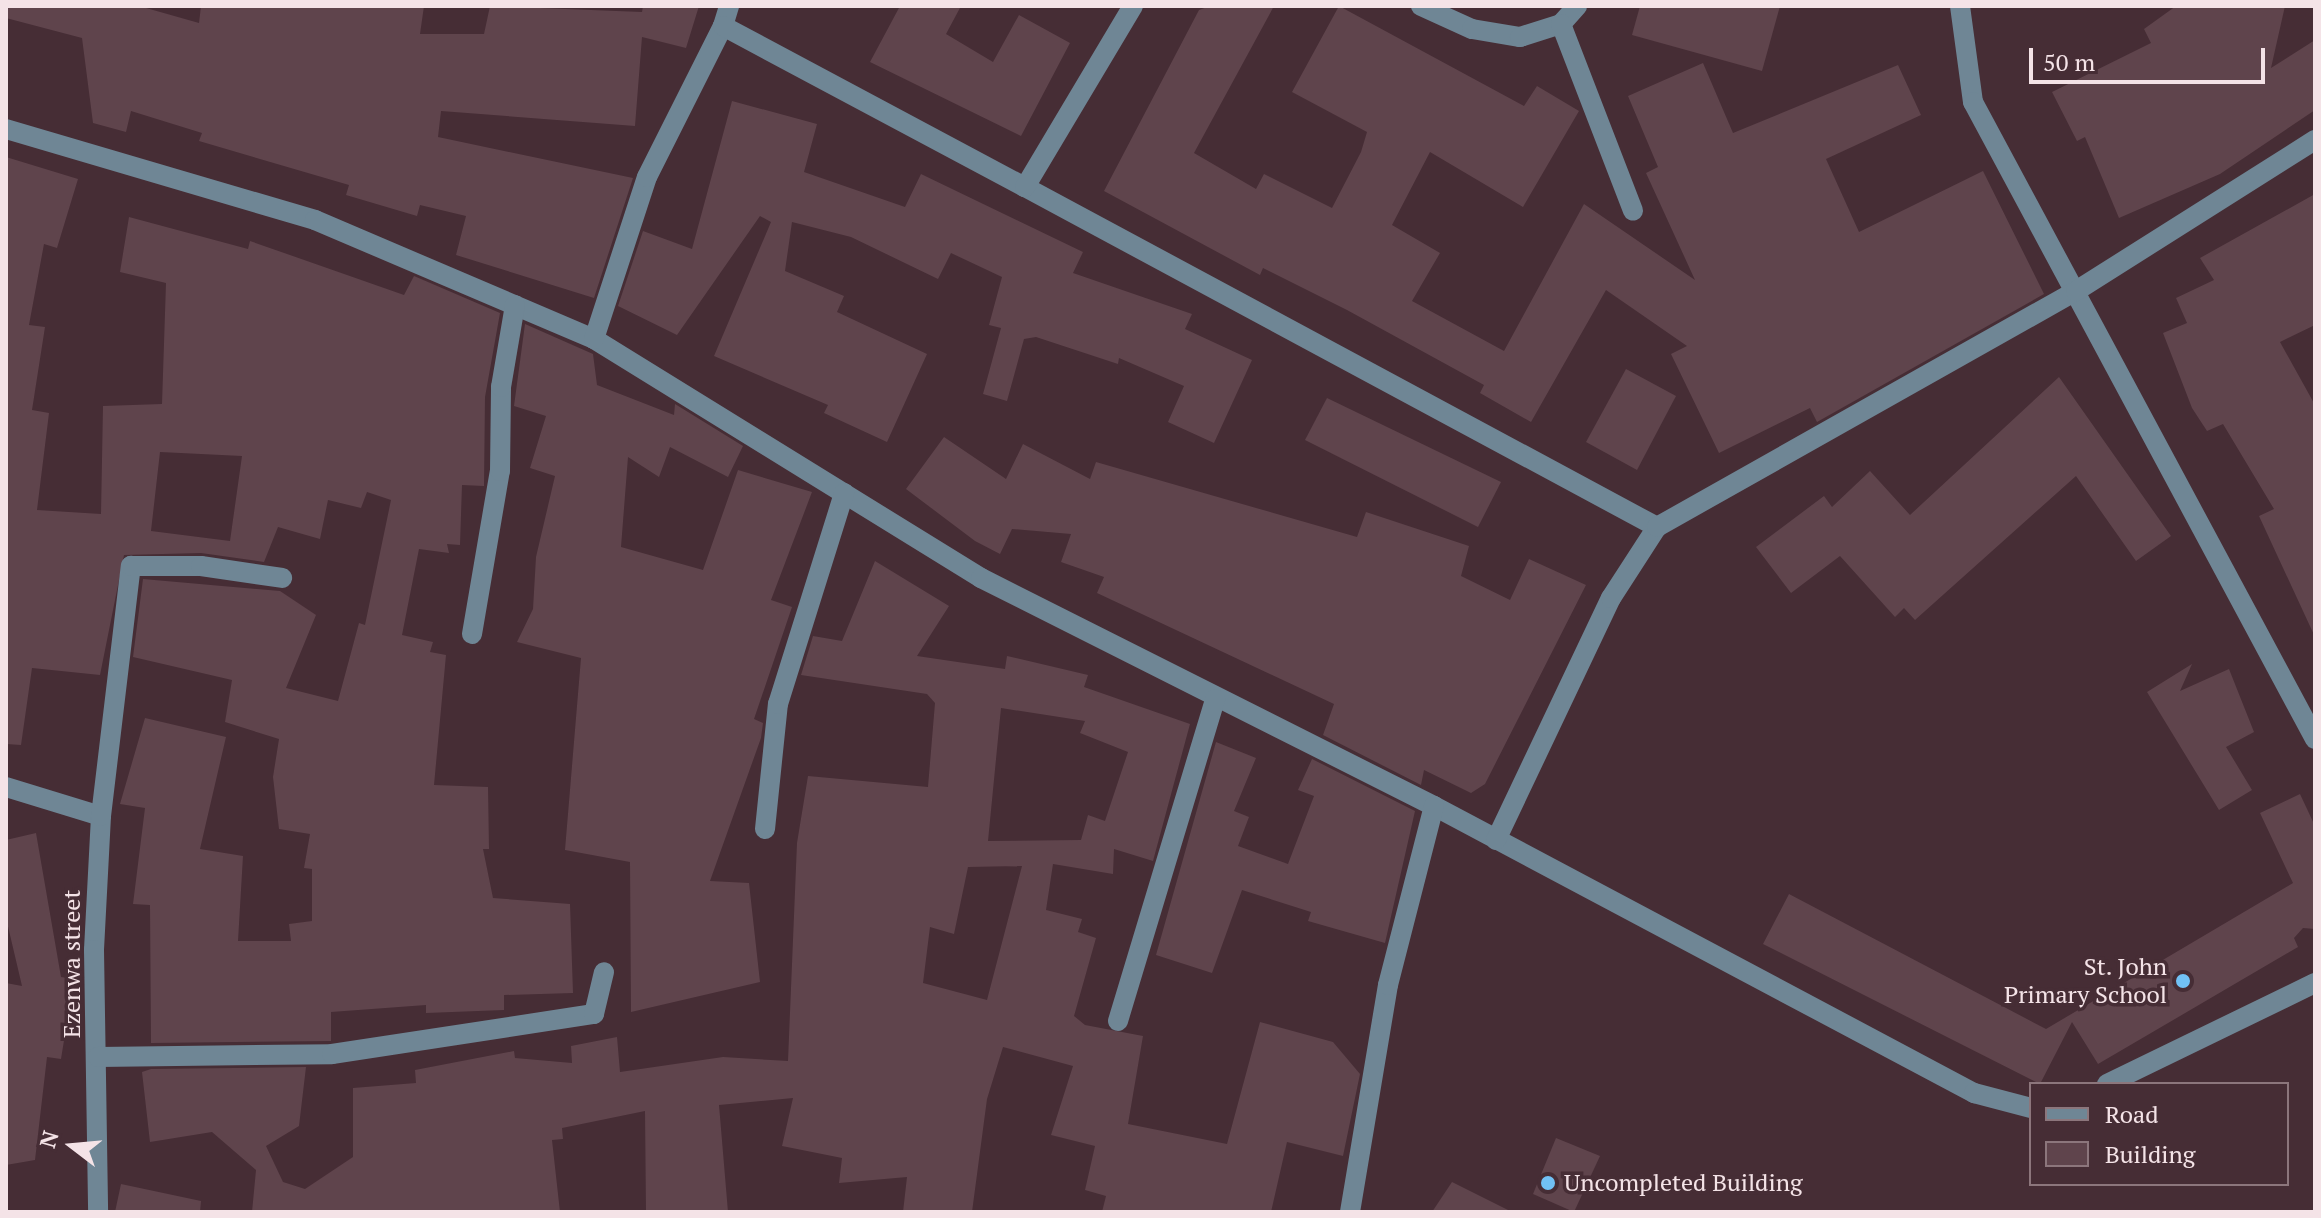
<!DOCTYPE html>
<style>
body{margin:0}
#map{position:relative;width:2321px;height:1218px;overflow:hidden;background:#462d35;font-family:"PT Serif",serif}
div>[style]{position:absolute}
.building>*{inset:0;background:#5f444c}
.minor>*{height:20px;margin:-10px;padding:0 10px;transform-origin:10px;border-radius:10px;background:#6f8695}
.dots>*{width:22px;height:22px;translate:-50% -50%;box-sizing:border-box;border:4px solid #462d35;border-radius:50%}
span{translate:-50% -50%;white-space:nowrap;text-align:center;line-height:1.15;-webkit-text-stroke:7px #462d35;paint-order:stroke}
.street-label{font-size:24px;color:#f4e3e7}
.poi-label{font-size:24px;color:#f4e3e7}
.right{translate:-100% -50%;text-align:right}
.left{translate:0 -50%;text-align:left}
.frame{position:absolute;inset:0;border:8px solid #f4e3e7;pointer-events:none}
.legend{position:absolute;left:2029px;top:1082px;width:260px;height:104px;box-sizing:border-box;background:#462d35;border:2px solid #8c767c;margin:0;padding:10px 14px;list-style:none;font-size:24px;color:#f4e3e7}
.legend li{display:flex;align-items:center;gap:16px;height:40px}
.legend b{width:40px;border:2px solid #8c767c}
.north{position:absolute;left:32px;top:1106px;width:80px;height:80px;-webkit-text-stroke:6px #462d35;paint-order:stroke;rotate:286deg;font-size:22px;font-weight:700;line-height:32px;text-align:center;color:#f4e3e7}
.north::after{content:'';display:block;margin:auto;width:28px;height:36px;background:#f4e3e7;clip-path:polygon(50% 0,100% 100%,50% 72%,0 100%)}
.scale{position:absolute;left:2029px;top:48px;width:236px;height:36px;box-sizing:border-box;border:4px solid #f4e3e7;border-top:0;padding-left:10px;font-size:24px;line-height:28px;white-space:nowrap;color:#f4e3e7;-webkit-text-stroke:6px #462d35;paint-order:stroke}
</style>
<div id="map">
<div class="building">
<i style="clip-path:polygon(6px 6px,139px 6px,199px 23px,201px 6px,424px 6px,420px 34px,484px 34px,490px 6px,642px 12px,643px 6px,699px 6px,686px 48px,642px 37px,635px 126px,441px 111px,438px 137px,633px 178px,594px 298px,456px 255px,466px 216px,420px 205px,417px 216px,346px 195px,349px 185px,199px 141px,202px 133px,131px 111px,126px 132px,93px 123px,82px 38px,6px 18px)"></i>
<i style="clip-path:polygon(900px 6px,961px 6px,946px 34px,993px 62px,1019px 15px,1070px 43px,1021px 136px,870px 62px)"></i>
<i style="clip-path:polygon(1210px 6px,1274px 6px,1194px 153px,1256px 189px,1264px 174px,1332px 208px,1361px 152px,1367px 132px,1292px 92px,1339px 6px,1524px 106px,1537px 86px,1579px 111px,1523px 207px,1430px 152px,1392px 225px,1440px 253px,1412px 301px,1504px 351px,1584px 204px,1695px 280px,1646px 173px,1658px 167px,1628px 96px,1703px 63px,1733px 133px,1898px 65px,1921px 115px,1826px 159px,1859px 232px,1983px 171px,2044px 294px,1817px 422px,1810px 408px,1719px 453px,1671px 354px,1687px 346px,1606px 290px,1531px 422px,1480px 393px,1484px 385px,1347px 310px,1263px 268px,1260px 275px,1104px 191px,1199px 10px)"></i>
<i style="clip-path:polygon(1640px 6px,1780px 6px,1762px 71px,1632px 35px)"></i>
<i style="clip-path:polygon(2176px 6px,2285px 6px,2271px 68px,2315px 40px,2315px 110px,2220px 174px,2119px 218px,2085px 137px,2077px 141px,2052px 92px,2151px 43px,2144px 29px)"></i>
<i style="clip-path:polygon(732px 101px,817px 124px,804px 172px,905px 207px,921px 174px,1083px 252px,1073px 273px,1192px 314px,1185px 329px,1252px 360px,1214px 443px,1168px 422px,1184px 386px,1119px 358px,1118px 364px,1036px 337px,1024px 339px,1007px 401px,983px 394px,1001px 328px,989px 325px,1002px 277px,951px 253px,938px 279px,851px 237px,792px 222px,785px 271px,844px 296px,837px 312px,927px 354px,887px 442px,824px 413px,828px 405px,714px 356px,771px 222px,760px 216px,677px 335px,618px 306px,643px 231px,692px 249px)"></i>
<i style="clip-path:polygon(evenodd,6px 157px,78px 179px,57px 248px,44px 244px,29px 325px,45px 327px,32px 410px,49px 413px,37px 510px,101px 514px,103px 406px,162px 404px,166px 283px,120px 272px,129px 217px,248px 249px,250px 241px,404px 295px,414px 276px,500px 313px,485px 397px,484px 486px,462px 485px,460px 545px,447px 544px,449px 553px,419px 549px,402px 635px,433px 642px,430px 652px,446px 655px,434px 785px,488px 787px,489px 849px,483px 849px,493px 898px,570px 904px,573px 993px,504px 995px,504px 1010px,426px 1013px,426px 1005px,331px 1012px,331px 1041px,151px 1043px,150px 905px,133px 904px,145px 808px,120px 804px,145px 718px,226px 737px,200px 849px,243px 856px,238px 941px,291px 941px,289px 924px,312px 921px,312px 869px,304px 868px,310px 834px,279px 829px,273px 777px,279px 739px,225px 722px,232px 680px,133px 657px,143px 579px,280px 591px,316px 615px,286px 688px,338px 701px,359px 623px,365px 625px,391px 500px,367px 492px,361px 508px,328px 500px,320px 539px,278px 527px,264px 562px,201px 553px,124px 555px,100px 675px,32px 668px,21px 745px,6px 744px,6px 157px,160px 452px,242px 456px,230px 541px,151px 531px,160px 452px)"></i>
<i style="clip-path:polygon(2315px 194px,2315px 325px,2280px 342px,2315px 405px,2315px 637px,2259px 516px,2274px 509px,2223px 424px,2207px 431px,2192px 408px,2163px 333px,2187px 323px,2176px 298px,2214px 280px,2200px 258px)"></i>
<i style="clip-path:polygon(525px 324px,593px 354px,597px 385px,674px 415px,675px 404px,743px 446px,728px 477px,670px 447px,659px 477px,628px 457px,621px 547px,703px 570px,738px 470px,812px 492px,771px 600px,792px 607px,754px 719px,763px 723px,761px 738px,710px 881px,749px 883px,760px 982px,631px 1012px,630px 862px,565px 850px,581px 658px,517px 642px,533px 609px,536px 557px,555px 476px,530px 468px,546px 416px,514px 406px)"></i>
<i style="clip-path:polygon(1626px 369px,1676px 396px,1637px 470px,1586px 442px)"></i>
<i style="clip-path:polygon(2059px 377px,2171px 536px,2136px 561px,2076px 476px,1915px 620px,1904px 608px,1895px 617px,1840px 556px,1791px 593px,1756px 547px,1824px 496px,1832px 507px,1870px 471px,1910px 515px)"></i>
<i style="clip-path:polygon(1327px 398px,1501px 482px,1478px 527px,1305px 440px)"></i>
<i style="clip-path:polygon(944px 437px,1006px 479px,1023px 444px,1090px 479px,1096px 462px,1357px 537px,1366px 512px,1469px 546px,1461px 576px,1510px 600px,1529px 559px,1586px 585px,1485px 784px,1471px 793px,1424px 770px,1421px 785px,1323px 735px,1334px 704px,1097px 593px,1104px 577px,1061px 562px,1071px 534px,1012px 529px,1000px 554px,975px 541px,906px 489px)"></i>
<i style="clip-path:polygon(evenodd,875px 561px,949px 606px,917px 656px,1005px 669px,1007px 656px,1088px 675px,1084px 687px,1190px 724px,1153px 861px,1114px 849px,1113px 874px,1053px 864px,1046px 910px,1082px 919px,1078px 932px,1096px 938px,1074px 1016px,1085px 1025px,1143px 1036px,1128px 1124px,1227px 1144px,1260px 1022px,1333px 1042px,1360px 1074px,1343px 1156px,1287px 1142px,1271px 1212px,1102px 1212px,1106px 1196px,1085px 1190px,1095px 1146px,1051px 1135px,1073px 1066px,1003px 1047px,987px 1099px,972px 1212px,903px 1212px,907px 1177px,839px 1183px,842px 1158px,782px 1146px,793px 1098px,719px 1105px,728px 1212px,646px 1212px,645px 1111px,562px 1128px,563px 1139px,552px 1140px,560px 1212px,252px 1212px,256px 1170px,212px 1132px,150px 1142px,142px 1072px,151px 1069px,306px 1067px,299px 1126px,266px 1146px,283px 1182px,305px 1189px,353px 1157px,353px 1088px,416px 1083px,415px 1070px,514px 1051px,515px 1058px,572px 1063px,571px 1046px,617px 1037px,620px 1072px,723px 1057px,788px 1061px,797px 843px,808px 776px,928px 787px,935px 703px,927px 694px,801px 675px,813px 636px,842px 641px,875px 561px,1001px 708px,1085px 721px,1080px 733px,1128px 752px,1105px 821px,1088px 815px,1081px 840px,988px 841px,1001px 708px,875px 561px,1022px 866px,987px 1000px,923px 983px,930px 927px,954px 934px,968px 867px,1022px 866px)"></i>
<i style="clip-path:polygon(2192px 664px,2180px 691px,2229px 669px,2254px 732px,2226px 747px,2252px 790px,2219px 810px,2147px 692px)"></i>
<i style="clip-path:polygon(1216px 742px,1256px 758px,1234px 811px,1249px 817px,1238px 846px,1288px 864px,1314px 796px,1298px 790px,1312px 759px,1415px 811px,1385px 943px,1308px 921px,1311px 912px,1242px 890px,1212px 973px,1156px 955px)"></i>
<i style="clip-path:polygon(2300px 794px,2315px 826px,2315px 929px,2303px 928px,2294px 938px,2298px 947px,2098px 1064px,2072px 1022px,2040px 1084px,1763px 944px,1789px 894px,2046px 1029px,2293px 883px,2260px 813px)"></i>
<i style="clip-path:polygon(36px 833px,61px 977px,74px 979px,61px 1059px,47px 1057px,35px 1160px,6px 1165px,6px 983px,22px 986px,6px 918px,6px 840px)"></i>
<i style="clip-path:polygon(1556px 1138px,1600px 1156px,1574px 1212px,1533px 1194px)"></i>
<i style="clip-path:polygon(1452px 1182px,1512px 1212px,1432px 1212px)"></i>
<i style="clip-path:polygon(121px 1184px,201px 1201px,200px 1212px,115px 1212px)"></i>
</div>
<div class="minor">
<i style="left:1421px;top:6px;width:56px;rotate:24.3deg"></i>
<i style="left:1472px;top:29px;width:49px;rotate:9.5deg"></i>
<i style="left:1520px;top:37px;width:43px;rotate:-17.6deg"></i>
<i style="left:1561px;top:24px;width:24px;rotate:-48deg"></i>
<i style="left:1960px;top:6px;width:97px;rotate:82.3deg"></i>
<i style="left:1973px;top:102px;width:723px;rotate:61.77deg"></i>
<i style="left:1561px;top:24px;width:200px;rotate:68.9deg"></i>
<i style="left:723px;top:26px;width:21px;rotate:-73deg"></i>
<i style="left:6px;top:129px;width:322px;rotate:16.4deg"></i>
<i style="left:315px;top:220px;width:303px;rotate:23.1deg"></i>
<i style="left:594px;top:339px;width:455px;rotate:31.7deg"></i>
<i style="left:981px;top:578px;width:507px;rotate:26.72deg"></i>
<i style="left:1434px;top:806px;width:612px;rotate:27.99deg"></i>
<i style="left:1974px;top:1093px;width:59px;rotate:14.7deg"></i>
<i style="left:1025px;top:187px;width:718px;rotate:28.28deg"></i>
<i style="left:594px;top:339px;width:170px;rotate:-71.9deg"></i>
<i style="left:647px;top:177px;width:169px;rotate:-63.3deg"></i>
<i style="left:723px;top:26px;width:342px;rotate:28.1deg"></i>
<i style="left:1025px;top:187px;width:211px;rotate:-59.2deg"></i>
<i style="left:472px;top:634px;width:165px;rotate:-80.3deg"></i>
<i style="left:500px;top:471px;width:84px;rotate:-89.3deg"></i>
<i style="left:501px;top:387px;width:83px;rotate:-80.3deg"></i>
<i style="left:6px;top:787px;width:99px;rotate:17deg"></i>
<i style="left:101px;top:816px;width:134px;rotate:93deg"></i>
<i style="left:94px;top:950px;width:262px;rotate:89.1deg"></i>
<i style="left:101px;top:816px;width:252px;rotate:-83.2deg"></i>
<i style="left:131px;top:566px;width:70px"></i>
<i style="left:201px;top:566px;width:82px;rotate:8.4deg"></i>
<i style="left:765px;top:829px;width:126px;rotate:-84.1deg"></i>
<i style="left:778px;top:704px;width:221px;rotate:-72.6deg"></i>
<i style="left:1496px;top:840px;width:268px;rotate:-64.6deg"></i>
<i style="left:1611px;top:598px;width:85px;rotate:-57.1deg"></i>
<i style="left:1657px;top:527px;width:481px;rotate:-29.4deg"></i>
<i style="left:2076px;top:291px;width:283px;rotate:-32.3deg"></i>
<i style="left:1118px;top:1021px;width:336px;rotate:-73.2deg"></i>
<i style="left:98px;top:1057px;width:234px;rotate:-0.7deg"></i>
<i style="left:332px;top:1054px;width:265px;rotate:-8.7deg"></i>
<i style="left:594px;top:1014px;width:43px;rotate:-76.6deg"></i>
<i style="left:2107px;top:1084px;width:231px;rotate:-25.9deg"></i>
<i style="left:1350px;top:1212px;width:230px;rotate:-80.5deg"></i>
<i style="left:1388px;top:985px;width:185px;rotate:-75.6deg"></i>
</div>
<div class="dots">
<i style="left:2183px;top:981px;background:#71c1f5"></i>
<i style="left:1548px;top:1183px;background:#71c1f5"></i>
</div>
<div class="street-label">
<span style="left:72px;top:964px;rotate:-90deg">Ezenwa street</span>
</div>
<div class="poi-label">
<span class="right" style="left:2167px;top:981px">St. John<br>Primary School</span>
<span class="left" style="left:1564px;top:1183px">Uncompleted Building</span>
</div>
<div class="frame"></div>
<ul class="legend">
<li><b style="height:10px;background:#6f8695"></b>Road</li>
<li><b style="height:22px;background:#5f444c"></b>Building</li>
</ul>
<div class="north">N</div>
<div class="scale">50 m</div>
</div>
